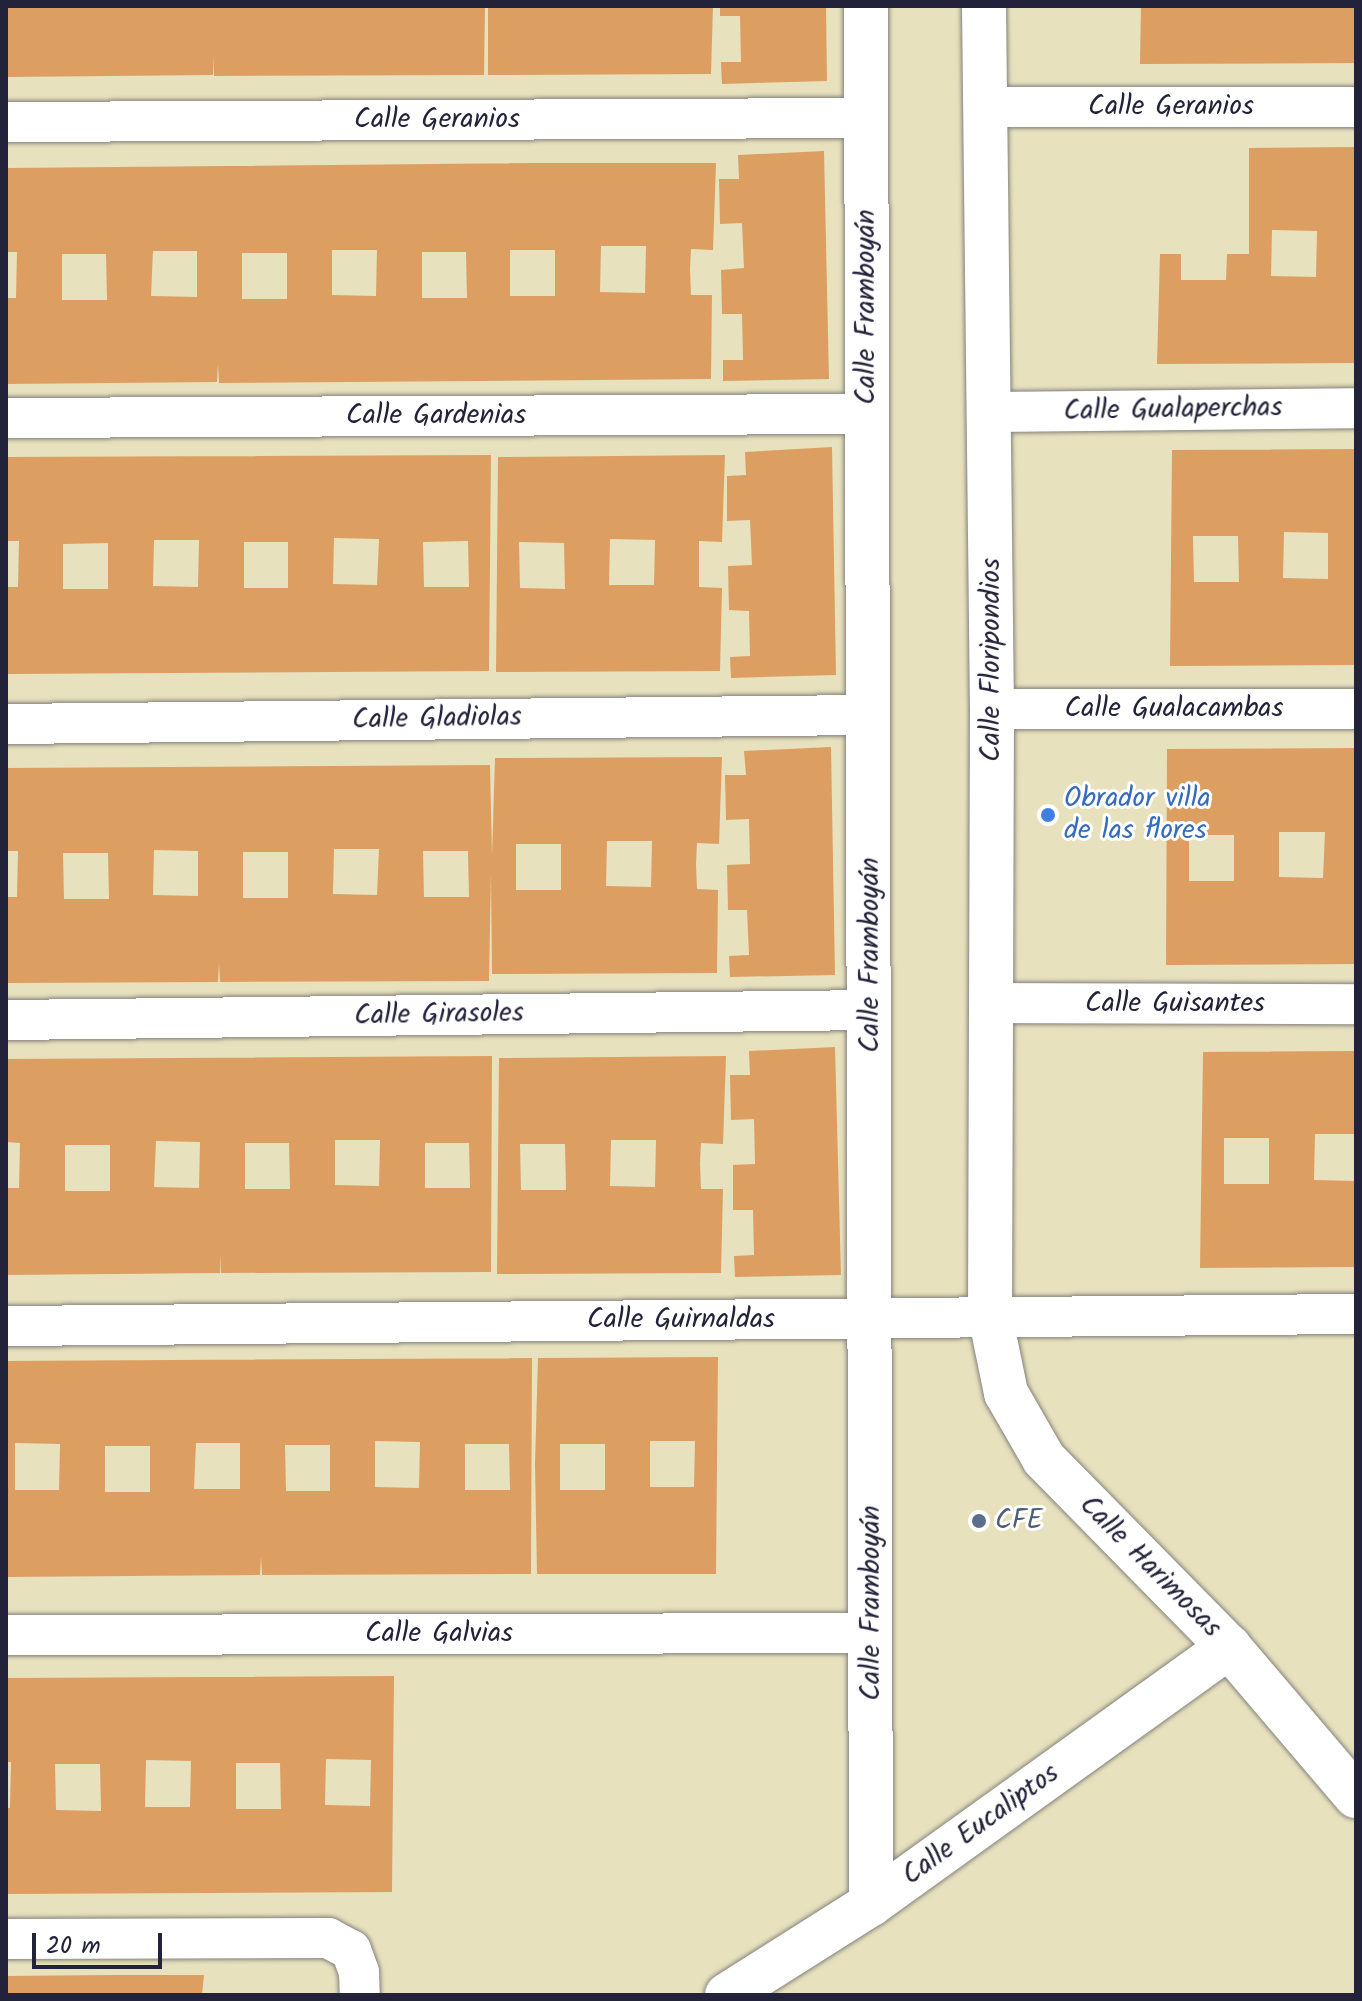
<!DOCTYPE html>
<meta charset="utf-8">
<style>
body{margin:0}
#map{position:relative;width:1362px;height:2001px;overflow:hidden;background:#e7e1be;font-family:Kalam,sans-serif}
div>[style]{position:absolute}
.building>*{inset:0;background:#dd9e62}
.roads{filter:drop-shadow(0 0 2px #84827c) drop-shadow(0 0 2px #84827c)}
.minor>*{height:40px;margin:-20px;padding:0 20px;transform-origin:20px;border-radius:20px;background:#fff}
.tertiary>*{height:44px;margin:-22px;padding:0 22px;transform-origin:22px;border-radius:22px;background:#fff}
.dots>*{width:22px;height:22px;translate:-50% -50%;box-sizing:border-box;border:4px solid #fff;border-radius:50%}
span{translate:-50% -50%;white-space:nowrap;text-align:center;line-height:1.15;-webkit-text-stroke:6px #fff;paint-order:stroke}
.street-label{font-size:28px;color:#22223b}
.shop-label{font-size:28px;color:#366cbe}
.left{translate:0 -50%;text-align:left}
.service-label{font-size:28px;color:#4e5e75}
.frame{position:absolute;inset:0;border:8px solid #22223b;pointer-events:none}
.scale{position:absolute;left:32px;top:1933px;width:130px;height:36px;box-sizing:border-box;border:4px solid #22223b;border-top:0;padding-left:10px;font-size:24px;line-height:28px;white-space:nowrap;color:#22223b;-webkit-text-stroke:6px #fff;paint-order:stroke}
</style>
<div id="map">
<div class="building">
<i style="clip-path:polygon(6px 6px,485px 6px,484px 75px,214px 76px,214px 57px,213px 75px,6px 77px)"></i>
<i style="clip-path:polygon(488px 6px,713px 6px,711px 74px,488px 75px)"></i>
<i style="clip-path:polygon(720px 6px,826px 6px,827px 81px,722px 84px,721px 62px,741px 62px,740px 16px,720px 16px)"></i>
<i style="clip-path:polygon(1141px 6px,1356px 6px,1356px 63px,1140px 64px)"></i>
<i style="clip-path:polygon(evenodd,1356px 147px,1356px 363px,1157px 364px,1160px 254px,1181px 254px,1181px 280px,1226px 280px,1227px 254px,1249px 254px,1249px 148px,1356px 147px,1272px 230px,1317px 231px,1316px 277px,1271px 276px,1272px 230px)"></i>
<i style="clip-path:polygon(824px 151px,829px 379px,723px 381px,723px 360px,743px 360px,742px 314px,722px 314px,721px 270px,744px 268px,742px 223px,720px 224px,719px 179px,739px 179px,738px 155px)"></i>
<i style="clip-path:polygon(evenodd,536px 163px,716px 163px,713px 250px,691px 249px,690px 269px,691px 295px,712px 295px,711px 379px,219px 383px,218px 364px,217px 382px,6px 384px,6px 298px,16px 298px,17px 252px,6px 252px,6px 168px,536px 163px,601px 246px,646px 246px,645px 293px,600px 292px,601px 246px,536px 163px,332px 250px,377px 250px,376px 296px,332px 295px,332px 250px,536px 163px,510px 250px,555px 250px,555px 296px,510px 296px,510px 250px,536px 163px,153px 251px,197px 251px,197px 297px,151px 296px,153px 251px,536px 163px,422px 252px,466px 252px,467px 298px,422px 298px,422px 252px,536px 163px,242px 253px,287px 253px,287px 299px,242px 299px,242px 253px,536px 163px,62px 254px,106px 254px,107px 300px,62px 300px,62px 254px)"></i>
<i style="clip-path:polygon(832px 447px,836px 675px,731px 678px,730px 657px,750px 656px,749px 611px,729px 610px,728px 566px,752px 565px,750px 520px,727px 521px,727px 476px,746px 475px,745px 452px)"></i>
<i style="clip-path:polygon(evenodd,1356px 449px,1356px 665px,1170px 666px,1172px 450px,1356px 449px,1284px 532px,1328px 533px,1328px 579px,1283px 578px,1284px 532px,1356px 449px,1193px 536px,1238px 536px,1239px 582px,1194px 582px,1193px 536px)"></i>
<i style="clip-path:polygon(evenodd,491px 455px,489px 671px,6px 674px,6px 587px,18px 587px,19px 541px,6px 541px,6px 457px,491px 455px,334px 538px,379px 539px,377px 585px,333px 584px,334px 538px,491px 455px,154px 540px,199px 540px,198px 587px,153px 586px,154px 540px,491px 455px,468px 541px,469px 587px,424px 587px,423px 542px,468px 541px,491px 455px,244px 542px,288px 542px,288px 588px,244px 588px,244px 542px,491px 455px,108px 543px,108px 589px,63px 589px,63px 544px,108px 543px)"></i>
<i style="clip-path:polygon(evenodd,725px 455px,722px 542px,699px 541px,699px 587px,722px 588px,720px 671px,496px 672px,498px 457px,725px 455px,610px 539px,655px 540px,654px 585px,609px 585px,610px 539px,725px 455px,519px 542px,564px 543px,565px 589px,520px 588px,519px 542px)"></i>
<i style="clip-path:polygon(831px 747px,835px 975px,730px 977px,729px 956px,749px 955px,747px 910px,728px 910px,727px 865px,750px 864px,749px 819px,726px 820px,725px 775px,746px 775px,744px 751px)"></i>
<i style="clip-path:polygon(evenodd,1356px 748px,1356px 964px,1166px 965px,1167px 749px,1356px 748px,1279px 832px,1325px 832px,1323px 878px,1279px 877px,1279px 832px,1356px 748px,1189px 835px,1234px 835px,1234px 881px,1189px 881px,1189px 835px)"></i>
<i style="clip-path:polygon(evenodd,722px 757px,719px 844px,697px 843px,696px 864px,697px 889px,718px 890px,717px 973px,492px 974px,491px 873px,489px 981px,220px 982px,219px 963px,218px 982px,6px 983px,6px 897px,17px 897px,18px 851px,6px 851px,6px 768px,490px 765px,492px 856px,495px 758px,722px 757px,607px 841px,652px 841px,651px 887px,606px 886px,607px 841px,722px 757px,516px 844px,561px 844px,561px 890px,516px 890px,516px 844px,722px 757px,334px 849px,379px 849px,377px 895px,333px 894px,334px 849px,722px 757px,154px 850px,198px 851px,198px 896px,153px 895px,154px 850px,722px 757px,423px 851px,468px 851px,469px 897px,424px 897px,423px 851px,722px 757px,243px 852px,288px 852px,288px 898px,243px 898px,243px 852px,722px 757px,63px 853px,108px 853px,109px 899px,64px 899px,63px 853px)"></i>
<i style="clip-path:polygon(835px 1047px,841px 1275px,735px 1277px,734px 1256px,754px 1255px,753px 1210px,733px 1210px,733px 1165px,755px 1164px,754px 1119px,731px 1120px,730px 1075px,750px 1075px,749px 1051px)"></i>
<i style="clip-path:polygon(evenodd,1356px 1051px,1356px 1134px,1315px 1134px,1314px 1180px,1356px 1181px,1356px 1267px,1200px 1268px,1203px 1052px,1356px 1051px,1224px 1138px,1269px 1138px,1269px 1184px,1224px 1184px,1224px 1138px)"></i>
<i style="clip-path:polygon(evenodd,492px 1056px,491px 1272px,221px 1273px,221px 1254px,220px 1273px,6px 1275px,6px 1188px,19px 1188px,20px 1143px,6px 1142px,6px 1059px,492px 1056px,335px 1140px,380px 1140px,379px 1186px,335px 1185px,335px 1140px,492px 1056px,156px 1141px,200px 1142px,199px 1188px,154px 1187px,156px 1141px,492px 1056px,245px 1143px,289px 1143px,290px 1189px,245px 1189px,245px 1143px,492px 1056px,425px 1143px,469px 1143px,470px 1188px,425px 1188px,425px 1143px,492px 1056px,65px 1145px,110px 1145px,110px 1191px,65px 1191px,65px 1145px)"></i>
<i style="clip-path:polygon(evenodd,726px 1056px,723px 1144px,701px 1143px,700px 1163px,701px 1189px,723px 1189px,721px 1273px,497px 1274px,499px 1058px,726px 1056px,611px 1140px,656px 1140px,655px 1187px,610px 1186px,611px 1140px,726px 1056px,520px 1144px,565px 1144px,566px 1190px,521px 1190px,520px 1144px)"></i>
<i style="clip-path:polygon(evenodd,718px 1357px,716px 1574px,537px 1574px,535px 1464px,538px 1358px,718px 1357px,650px 1441px,695px 1441px,694px 1487px,650px 1487px,650px 1441px,718px 1357px,560px 1444px,605px 1444px,605px 1490px,560px 1490px,560px 1444px)"></i>
<i style="clip-path:polygon(evenodd,532px 1358px,531px 1574px,262px 1575px,261px 1556px,260px 1575px,6px 1577px,6px 1361px,532px 1358px,375px 1441px,420px 1442px,419px 1488px,375px 1487px,375px 1441px,532px 1358px,15px 1443px,60px 1444px,59px 1490px,15px 1490px,15px 1443px,532px 1358px,196px 1443px,240px 1443px,240px 1489px,194px 1489px,196px 1443px,532px 1358px,465px 1444px,509px 1444px,510px 1490px,465px 1490px,465px 1444px,532px 1358px,285px 1445px,330px 1445px,330px 1491px,286px 1491px,285px 1445px,532px 1358px,105px 1446px,150px 1446px,150px 1492px,105px 1492px,105px 1446px)"></i>
<i style="clip-path:polygon(evenodd,394px 1676px,392px 1892px,6px 1894px,6px 1808px,10px 1808px,11px 1762px,6px 1762px,6px 1678px,394px 1676px,326px 1759px,371px 1760px,370px 1806px,325px 1805px,326px 1759px,394px 1676px,146px 1760px,191px 1761px,190px 1807px,145px 1807px,146px 1760px,394px 1676px,236px 1763px,280px 1763px,281px 1809px,236px 1809px,236px 1763px,394px 1676px,55px 1764px,100px 1764px,101px 1811px,56px 1810px,55px 1764px)"></i>
<i style="clip-path:polygon(111px 1975px,204px 1975px,202px 1995px,6px 1995px,6px 1976px)"></i>
</div>
<div class="roads">
<div class="minor">
<i style="left:985px;top:107px;width:371px"></i>
<i style="left:6px;top:122px;width:862px;rotate:-0.27deg"></i>
<i style="left:990px;top:412px;width:366px;rotate:-0.6deg"></i>
<i style="left:6px;top:418px;width:861px;rotate:-0.27deg"></i>
<i style="left:992px;top:709px;width:364px"></i>
<i style="left:6px;top:724px;width:863px;rotate:-0.6deg"></i>
<i style="left:993px;top:1003px;width:363px;rotate:0.2deg"></i>
<i style="left:6px;top:1020px;width:865px;rotate:-0.66deg"></i>
<i style="left:6px;top:1326px;width:1350px;rotate:-0.51deg"></i>
<i style="left:6px;top:1635px;width:865px;rotate:-0.13deg"></i>
<i style="left:6px;top:1939px;width:322px;rotate:-0.2deg"></i>
<i style="left:328px;top:1938px;width:26px;rotate:28deg"></i>
<i style="left:351px;top:1950px;width:23px;rotate:70deg"></i>
<i style="left:359px;top:1972px;width:23px;rotate:88deg"></i>
</div>
<div class="tertiary">
<i style="left:866px;top:6px;width:1898px;rotate:89.85deg"></i>
<i style="left:984px;top:6px;width:703px;rotate:89.35deg"></i>
<i style="left:992px;top:709px;width:606px;rotate:90.19deg"></i>
<i style="left:990px;top:1315px;width:80px;rotate:78.4deg"></i>
<i style="left:1006px;top:1393px;width:76px;rotate:60.1deg"></i>
<i style="left:1044px;top:1459px;width:264px;rotate:45.5deg"></i>
<i style="left:1229px;top:1647px;width:196px;rotate:49.6deg"></i>
<i style="left:727px;top:1995px;width:170px;rotate:-32.3deg"></i>
<i style="left:871px;top:1904px;width:441px;rotate:-35.7deg"></i>
</div>
</div>
<div class="dots">
<i style="left:1048px;top:815px;background:#3f7fe0"></i>
<i style="left:979px;top:1521px;background:#5c6f8a"></i>
</div>
<div class="street-label">
<span style="left:1171px;top:107px">Calle Geranios</span>
<span style="left:437px;top:120px">Calle Geranios</span>
<span style="left:867px;top:307px;rotate:-90deg">Calle Framboyán</span>
<span style="left:1173px;top:410px;rotate:-1deg">Calle Gualaperchas</span>
<span style="left:436px;top:416px">Calle Gardenias</span>
<span style="left:992px;top:660px;rotate:-90deg">Calle Floripondios</span>
<span style="left:1174px;top:709px">Calle Gualacambas</span>
<span style="left:437px;top:719px;rotate:-1deg">Calle Gladiolas</span>
<span style="left:871px;top:955px;rotate:-90deg">Calle Framboyán</span>
<span style="left:1175px;top:1004px">Calle Guisantes</span>
<span style="left:439px;top:1015px;rotate:-1deg">Calle Girasoles</span>
<span style="left:681px;top:1320px">Calle Guirnaldas</span>
<span style="left:1150px;top:1567px;rotate:45deg">Calle Harimosas</span>
<span style="left:872px;top:1603px;rotate:-90deg">Calle Framboyán</span>
<span style="left:439px;top:1634px">Calle Galvias</span>
<span style="left:981px;top:1825px;rotate:-36deg">Calle Eucaliptos</span>
</div>
<div class="shop-label">
<span class="left" style="left:1064px;top:815px">Obrador villa<br>de las flores</span>
</div>
<div class="service-label">
<span class="left" style="left:995px;top:1521px">CFE</span>
</div>
<div class="frame"></div>
<div class="scale">20 m</div>
</div>
